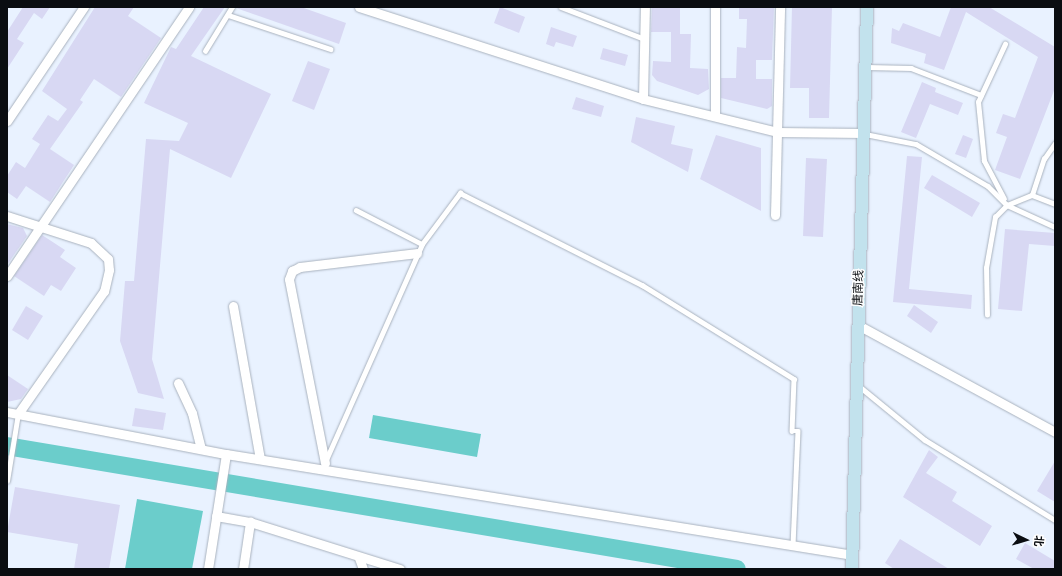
<!DOCTYPE html>
<meta charset="utf-8">
<style>
body{margin:0}
#map{position:relative;width:1062px;height:576px;overflow:hidden;background:#e9f2ff;font-family:"Work Sans","Noto Sans SC",sans-serif}
div>[style]{position:absolute}
.water>*{inset:0;background:#6bcdcb}
.river>*{height:18px;margin:-9px;padding:0 9px;transform-origin:9px;border-radius:9px;background:#6bcdcb}
.building>*{inset:0;background:#d8d8f3}
.roads{filter:drop-shadow(0 0 1px #a9b2be) drop-shadow(0 0 1px #a9b2be)}
.lane>*{height:4.5px;margin:-2.25px;padding:0 2.25px;transform-origin:2.25px;border-radius:2.25px;background:#fff}
.street>*{height:9px;margin:-4.5px;padding:0 4.5px;transform-origin:4.5px;border-radius:4.5px;background:#fff}
.secondary>*{height:12px;margin:-6px;padding:0 6px;transform-origin:6px;border-radius:6px;background:#c2e2ed}
span{translate:-50% -50%;white-space:nowrap;text-align:center;line-height:1.15;-webkit-text-stroke:3px #fefefe;paint-order:stroke}
.street-label{font-size:12px;color:#0a0d11}
.frame{position:absolute;inset:0;border:8px solid #0a0d11;pointer-events:none}
.north{position:absolute;left:1006px;top:520px;width:40px;height:40px;-webkit-text-stroke:3px #fefefe;paint-order:stroke;rotate:95deg;font-size:11px;font-weight:700;line-height:16px;text-align:center;color:#0a0d11}
.north::after{content:'';display:block;margin:auto;width:14px;height:18px;background:#0a0d11;clip-path:polygon(50% 0,100% 100%,50% 72%,0 100%)}
</style>
<div id="map">
<div class="water">
<i style="clip-path:polygon(373px 415px,481px 434px,477px 457px,369px 438px)"></i>
<i style="clip-path:polygon(137px 499px,203px 511px,192px 569px,125px 569px)"></i>
</div>
<div class="river">
<i style="left:7px;top:446px;width:740px;rotate:9.56deg"></i>
</div>
<div class="building">
<i style="clip-path:polygon(23px 7px,50px 7px,42px 19px,34px 13px,17px 39px,24px 43px,7px 69px,7px 32px)"></i>
<i style="clip-path:polygon(95px 7px,134px 7px,128px 16px,161px 38px,121px 97px,94px 79px,80px 100px,83px 102px,50px 149px,74px 165px,50px 202px,26px 186px,17px 199px,7px 192px,7px 176px,16px 162px,25px 168px,40px 144px,32px 139px,48px 115px,58px 121px,67px 109px,42px 91px)"></i>
<i style="clip-path:polygon(204px 7px,225px 7px,191px 56px,271px 94px,231px 178px,170px 149px,152px 359px,164px 399px,138px 393px,120px 341px,125px 281px,134px 281px,146px 139px,179px 141px,188px 123px,144px 103px,171px 47px,176px 49px)"></i>
<i style="clip-path:polygon(301px 7px,346px 23px,339px 44px,236px 8px)"></i>
<i style="clip-path:polygon(500px 7px,525px 17px,519px 33px,494px 23px)"></i>
<i style="clip-path:polygon(652px 7px,680px 7px,680px 34px,691px 34px,690px 68px,708px 69px,709px 89px,698px 95px,657px 81px,652px 75px,653px 61px,671px 62px,671px 32px,651px 32px)"></i>
<i style="clip-path:polygon(739px 7px,774px 7px,772px 60px,756px 60px,756px 79px,772px 79px,772px 106px,767px 109px,721px 98px,721px 78px,736px 78px,737px 47px,746px 48px,747px 19px,739px 19px)"></i>
<i style="clip-path:polygon(792px 7px,832px 7px,829px 118px,809px 118px,809px 88px,790px 88px)"></i>
<i style="clip-path:polygon(951px 7px,989px 7px,1055px 47px,1055px 88px,1020px 179px,995px 170px,1007px 137px,996px 133px,1003px 114px,1015px 118px,1038px 57px,966px 12px,944px 70px,924px 63px,926px 54px,891px 43px,892px 28px,899px 31px,903px 23px,940px 37px)"></i>
<i style="clip-path:polygon(551px 27px,577px 36px,573px 47px,556px 42px,554px 47px,546px 44px)"></i>
<i style="clip-path:polygon(603px 48px,628px 55px,625px 66px,600px 59px)"></i>
<i style="clip-path:polygon(308px 61px,330px 69px,314px 110px,292px 101px)"></i>
<i style="clip-path:polygon(922px 82px,936px 88px,935px 92px,963px 103px,958px 115px,930px 104px,916px 138px,901px 132px)"></i>
<i style="clip-path:polygon(576px 97px,604px 106px,601px 117px,572px 109px)"></i>
<i style="clip-path:polygon(636px 117px,675px 126px,671px 144px,693px 149px,688px 172px,631px 142px)"></i>
<i style="clip-path:polygon(716px 135px,761px 148px,761px 211px,700px 179px)"></i>
<i style="clip-path:polygon(963px 135px,973px 139px,966px 158px,955px 154px)"></i>
<i style="clip-path:polygon(907px 156px,922px 157px,909px 289px,972px 295px,971px 309px,893px 302px)"></i>
<i style="clip-path:polygon(806px 158px,827px 159px,823px 237px,803px 236px)"></i>
<i style="clip-path:polygon(932px 175px,980px 203px,972px 217px,924px 188px)"></i>
<i style="clip-path:polygon(7px 224px,23px 228px,27px 236px,7px 265px)"></i>
<i style="clip-path:polygon(1005px 229px,1055px 233px,1055px 246px,1029px 244px,1022px 311px,998px 309px)"></i>
<i style="clip-path:polygon(42px 235px,65px 250px,60px 257px,76px 268px,61px 291px,51px 285px,44px 296px,14px 276px)"></i>
<i style="clip-path:polygon(914px 305px,938px 322px,931px 333px,907px 316px)"></i>
<i style="clip-path:polygon(26px 306px,43px 316px,28px 340px,12px 330px)"></i>
<i style="clip-path:polygon(7px 375px,28px 389px,21px 399px,7px 402px)"></i>
<i style="clip-path:polygon(135px 408px,166px 413px,163px 430px,132px 426px)"></i>
<i style="clip-path:polygon(929px 450px,938px 457px,926px 473px,957px 492px,952px 501px,992px 526px,980px 546px,903px 497px)"></i>
<i style="clip-path:polygon(1055px 461px,1055px 502px,1037px 491px)"></i>
<i style="clip-path:polygon(15px 487px,120px 505px,109px 569px,74px 569px,78px 544px,7px 532px)"></i>
<i style="clip-path:polygon(900px 539px,949px 569px,894px 569px,885px 563px)"></i>
<i style="clip-path:polygon(1025px 543px,1055px 561px,1055px 569px,1034px 569px,1016px 559px)"></i>
</div>
<div class="roads">
<div class="lane">
<i style="left:561px;top:7px;width:90px;rotate:20.9deg"></i>
<i style="left:228px;top:15px;width:108px;rotate:18.4deg"></i>
<i style="left:205px;top:51px;width:52px;rotate:-58.5deg"></i>
<i style="left:867px;top:67px;width:44px;rotate:1.3deg"></i>
<i style="left:911px;top:68px;width:75px;rotate:21.1deg"></i>
<i style="left:865px;top:134px;width:52px;rotate:11.1deg"></i>
<i style="left:916px;top:144px;width:83px;rotate:30.3deg"></i>
<i style="left:988px;top:186px;width:27px;rotate:45deg"></i>
<i style="left:1007px;top:205px;width:53px;rotate:24.6deg"></i>
<i style="left:1032px;top:195px;width:25px;rotate:21deg"></i>
<i style="left:1004px;top:199px;width:43px;rotate:-117.8deg"></i>
<i style="left:984px;top:161px;width:59px;rotate:-95.8deg"></i>
<i style="left:978px;top:102px;width:64px;rotate:-65deg"></i>
<i style="left:356px;top:210px;width:74px;rotate:27.3deg"></i>
<i style="left:987px;top:315px;width:47px;rotate:-91.2deg"></i>
<i style="left:986px;top:268px;width:52px;rotate:-80deg"></i>
<i style="left:995px;top:217px;width:17px;rotate:-45deg"></i>
<i style="left:1007px;top:205px;width:27px;rotate:-22deg"></i>
<i style="left:1032px;top:195px;width:38px;rotate:-72deg"></i>
<i style="left:1044px;top:159px;width:19px;rotate:-55deg"></i>
<i style="left:859px;top:386px;width:85px;rotate:39.3deg"></i>
<i style="left:925px;top:440px;width:153px;rotate:31.6deg"></i>
<i style="left:326px;top:460px;width:236px;rotate:-66deg"></i>
<i style="left:422px;top:244px;width:64px;rotate:-53.3deg"></i>
<i style="left:460px;top:193px;width:204px;rotate:26.8deg"></i>
<i style="left:642px;top:285px;width:179px;rotate:31.7deg"></i>
<i style="left:794px;top:379px;width:52px;rotate:92.2deg"></i>
<i style="left:792px;top:431px;width:6px"></i>
<i style="left:798px;top:431px;width:114px;rotate:92.5deg"></i>
<i style="left:7px;top:481px;width:68px;rotate:-80.7deg"></i>
</div>
<div class="street">
<i style="left:359px;top:7px;width:299px;rotate:17.9deg"></i>
<i style="left:643px;top:99px;width:138px;rotate:13.8deg"></i>
<i style="left:777px;top:132px;width:86px;rotate:0.7deg"></i>
<i style="left:643px;top:99px;width:92px;rotate:-88.8deg"></i>
<i style="left:715px;top:116px;width:109px;rotate:-90deg"></i>
<i style="left:7px;top:121px;width:138px;rotate:-56deg"></i>
<i style="left:775px;top:215px;width:208px;rotate:-88.6deg"></i>
<i style="left:7px;top:216px;width:88px;rotate:17.8deg"></i>
<i style="left:91px;top:243px;width:23px;rotate:43deg"></i>
<i style="left:108px;top:259px;width:11px;rotate:85deg"></i>
<i style="left:109px;top:270px;width:22px;rotate:103deg"></i>
<i style="left:104px;top:291px;width:150px;rotate:125deg"></i>
<i style="left:7px;top:276px;width:325px;rotate:-55.9deg"></i>
<i style="left:233px;top:306px;width:155px;rotate:80deg"></i>
<i style="left:858px;top:325px;width:224px;rotate:28.5deg"></i>
<i style="left:178px;top:383px;width:33px;rotate:65deg"></i>
<i style="left:192px;top:413px;width:37px;rotate:76deg"></i>
<i style="left:7px;top:412px;width:223px;rotate:10.9deg"></i>
<i style="left:226px;top:454px;width:635px;rotate:9.15deg"></i>
<i style="left:325px;top:463px;width:187px;rotate:-101.1deg"></i>
<i style="left:289px;top:279px;width:9px;rotate:-69deg"></i>
<i style="left:292px;top:271px;width:9px;rotate:-27deg"></i>
<i style="left:300px;top:267px;width:118px;rotate:-6.8deg"></i>
<i style="left:216px;top:516px;width:35px;rotate:10deg"></i>
<i style="left:250px;top:522px;width:157px;rotate:17.4deg"></i>
<i style="left:359px;top:558px;width:12px;rotate:70deg"></i>
<i style="left:208px;top:569px;width:116px;rotate:-81.1deg"></i>
<i style="left:243px;top:569px;width:48px;rotate:-81.5deg"></i>
</div>
<div class="secondary">
<i style="left:852px;top:569px;width:562px;rotate:-88.47deg"></i>
</div>
</div>
<div class="street-label">
<span style="left:859px;top:288px;rotate:-88deg">唐南线</span>
</div>
<div class="frame"></div>
<div class="north">北</div>
</div>
